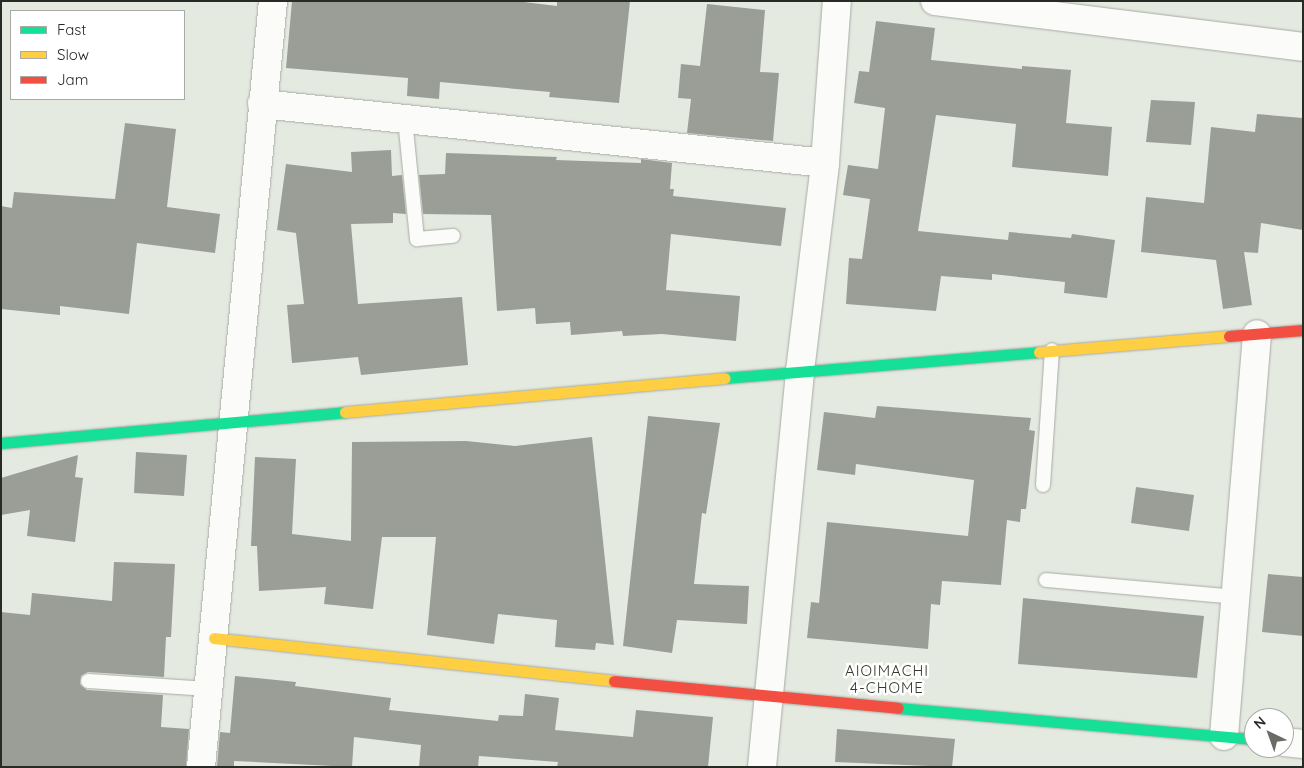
<!DOCTYPE html>
<style>
body{margin:0}
#map{position:relative;width:1304px;height:768px;overflow:hidden;background:#e5eae0;font-family:Quicksand,sans-serif}
div>[style]{position:absolute}
.building>*{inset:0;background:#9a9e96}
.roads{filter:drop-shadow(0 0 1px #a7aba4) drop-shadow(0 0 1px #a7aba4)}
.lane>*{height:14px;margin:-7px;padding:0 7px;transform-origin:7px;border-radius:7px;background:#fbfcfa}
.street>*{height:28px;margin:-14px;padding:0 14px;transform-origin:14px;border-radius:14px;background:#fbfcfa}
.fast>*{height:11px;margin:-5.5px;padding:0 5.5px;transform-origin:5.5px;border-radius:5.5px;background:#16e098}
.slow>*{height:11px;margin:-5.5px;padding:0 5.5px;transform-origin:5.5px;border-radius:5.5px;background:#ffcf43}
.jam>*{height:11px;margin:-5.5px;padding:0 5.5px;transform-origin:5.5px;border-radius:5.5px;background:#f24e42}
span{translate:-50% -50%;white-space:nowrap;text-align:center;line-height:1.15;-webkit-text-stroke:5px #fff;paint-order:stroke}
.neighbourhood-label{font-size:15px;color:#353b2f;letter-spacing:1px}
.frame{position:absolute;inset:0;border:2px solid #282a25;pointer-events:none}
.legend{position:absolute;left:10px;top:10px;width:175px;height:90px;box-sizing:border-box;background:#fff;border:1px solid #a9aaa8;margin:0;padding:6px 9px;list-style:none;font-size:15px;color:#282a25}
.legend li{display:flex;align-items:center;gap:10px;height:25px}
.legend b{width:25px;border:1px solid #a9aaa8}
.north{position:absolute;left:1244px;top:708px;width:50px;height:50px;box-sizing:border-box;background:#fff;border:1px solid #a9aaa8;border-radius:50%;rotate:318deg;font-size:14px;font-weight:700;line-height:20px;text-align:center;color:#282a25}
.north::after{content:'';display:block;margin:auto;width:18px;height:22px;background:#6a6d66;clip-path:polygon(50% 0,100% 100%,50% 72%,0 100%)}
</style>
<div id="map">
<div class="building">
<i style="clip-path:polygon(292px 1px,516px 1px,557px 6px,557px 1px,630px 1px,619px 103px,549px 97px,550px 92px,440px 82px,439px 99px,407px 96px,408px 78px,286px 68px)"></i>
<i style="clip-path:polygon(707px 4px,765px 10px,760px 72px,779px 73px,773px 141px,687px 133px,691px 99px,678px 98px,681px 64px,700px 66px)"></i>
<i style="clip-path:polygon(876px 21px,935px 28px,931px 60px,1022px 69px,1022px 66px,1071px 70px,1066px 123px,1112px 127px,1108px 176px,1012px 167px,1016px 124px,936px 115px,918px 231px,1008px 240px,1009px 232px,1071px 238px,1072px 234px,1115px 240px,1107px 298px,1064px 293px,1065px 282px,992px 274px,992px 280px,941px 276px,936px 311px,846px 304px,849px 258px,862px 259px,870px 199px,843px 195px,848px 165px,878px 169px,885px 108px,854px 103px,859px 71px,869px 72px)"></i>
<i style="clip-path:polygon(1151px 100px,1195px 102px,1191px 145px,1146px 142px)"></i>
<i style="clip-path:polygon(1257px 114px,1303px 118px,1303px 230px,1261px 223px,1258px 253px,1244px 252px,1252px 305px,1223px 309px,1216px 260px,1141px 252px,1146px 197px,1204px 203px,1211px 127px,1255px 132px)"></i>
<i style="clip-path:polygon(125px 123px,176px 129px,167px 207px,220px 214px,215px 253px,137px 243px,129px 314px,60px 306px,60px 315px,1px 309px,1px 206px,12px 208px,14px 192px,115px 199px)"></i>
<i style="clip-path:polygon(391px 150px,392px 176px,402px 175px,406px 214px,393px 213px,393px 223px,351px 224px,358px 304px,462px 297px,468px 365px,361px 375px,358px 357px,292px 363px,287px 305px,304px 304px,296px 233px,277px 230px,286px 164px,352px 172px,351px 152px)"></i>
<i style="clip-path:polygon(446px 153px,557px 157px,556px 160px,641px 163px,641px 159px,672px 163px,670px 189px,674px 189px,673px 196px,786px 208px,781px 246px,671px 234px,666px 290px,740px 296px,736px 341px,662px 334px,623px 336px,622px 331px,571px 335px,570px 322px,536px 324px,535px 308px,497px 311px,491px 215px,423px 214px,419px 175px,445px 174px)"></i>
<i style="clip-path:polygon(877px 406px,1031px 418px,1029px 430px,1035px 431px,1026px 509px,1021px 509px,1020px 522px,1007px 520px,1001px 585px,942px 581px,940px 605px,931px 604px,928px 649px,807px 638px,811px 602px,819px 603px,827px 522px,968px 536px,974px 480px,856px 464px,855px 475px,817px 470px,824px 412px,875px 418px)"></i>
<i style="clip-path:polygon(648px 416px,720px 423px,706px 514px,702px 513px,694px 584px,749px 586px,747px 624px,677px 620px,672px 653px,623px 646px)"></i>
<i style="clip-path:polygon(592px 437px,614px 645px,596px 643px,595px 650px,555px 647px,557px 620px,498px 614px,494px 644px,427px 635px,436px 537px,382px 537px,373px 609px,324px 604px,326px 587px,259px 591px,257px 546px,251px 546px,255px 457px,296px 459px,292px 534px,351px 541px,352px 442px,466px 441px,515px 446px)"></i>
<i style="clip-path:polygon(136px 452px,187px 455px,184px 496px,134px 493px)"></i>
<i style="clip-path:polygon(78px 455px,75px 477px,83px 478px,75px 542px,27px 536px,30px 510px,1px 515px,1px 478px)"></i>
<i style="clip-path:polygon(1136px 487px,1194px 495px,1189px 531px,1131px 523px)"></i>
<i style="clip-path:polygon(114px 562px,175px 564px,171px 637px,166px 637px,164px 677px,88px 672px,81px 676px,80px 684px,87px 690px,163px 695px,161px 727px,189px 729px,186px 767px,1px 767px,1px 612px,30px 615px,32px 593px,112px 601px)"></i>
<i style="clip-path:polygon(1268px 574px,1303px 577px,1303px 636px,1262px 632px)"></i>
<i style="clip-path:polygon(1023px 598px,1204px 616px,1197px 678px,1018px 664px)"></i>
<i style="clip-path:polygon(235px 676px,296px 682px,295px 686px,391px 698px,389px 710px,498px 721px,499px 715px,523px 716px,525px 694px,559px 698px,555px 730px,633px 737px,636px 710px,713px 717px,708px 767px,557px 767px,558px 762px,479px 756px,478px 767px,419px 767px,421px 745px,354px 737px,352px 767px,234px 761px,234px 767px,217px 767px,220px 732px,230px 733px)"></i>
<i style="clip-path:polygon(837px 729px,955px 739px,952px 767px,835px 762px)"></i>
</div>
<div class="roads">
<div class="lane">
<i style="left:405px;top:119px;width:121px;rotate:84.3deg"></i>
<i style="left:417px;top:239px;width:36px;rotate:-5deg"></i>
<i style="left:1043px;top:485px;width:135px;rotate:-86.2deg"></i>
<i style="left:1046px;top:580px;width:190px;rotate:5.1deg"></i>
<i style="left:88px;top:681px;width:121px;rotate:3.8deg"></i>
</div>
<div class="street">
<i style="left:935px;top:1px;width:371px;rotate:7.1deg"></i>
<i style="left:262px;top:104px;width:566px;rotate:5.98deg"></i>
<i style="left:1224px;top:736px;width:403px;rotate:-85.3deg"></i>
<i style="left:1284px;top:742px;width:19px;rotate:6deg"></i>
<i style="left:201px;top:767px;width:769px;rotate:-84.63deg"></i>
<i style="left:762px;top:767px;width:398px;rotate:-84.5deg"></i>
<i style="left:800px;top:371px;width:209px;rotate:-83.1deg"></i>
<i style="left:825px;top:163px;width:162px;rotate:-85.8deg"></i>
</div>
<div class="fast">
<i style="left:724px;top:378px;width:316px;rotate:-4.7deg"></i>
<i style="left:1px;top:443px;width:345px;rotate:-5.1deg"></i>
<i style="left:898px;top:708px;width:357px;rotate:5deg"></i>
</div>
<div class="slow">
<i style="left:1039px;top:352px;width:191px;rotate:-4.8deg"></i>
<i style="left:345px;top:412px;width:381px;rotate:-5.1deg"></i>
<i style="left:214px;top:638px;width:402px;rotate:6.1deg"></i>
</div>
<div class="jam">
<i style="left:1229px;top:336px;width:74px;rotate:-4.6deg"></i>
<i style="left:614px;top:681px;width:285px;rotate:5.4deg"></i>
</div>
</div>
<div class="neighbourhood-label">
<span style="left:887px;top:679px">AIOIMACHI<br>4-CHOME</span>
</div>
<div class="frame"></div>
<ul class="legend">
<li><b style="height:6px;background:#16e098"></b>Fast</li>
<li><b style="height:6px;background:#ffcf43"></b>Slow</li>
<li><b style="height:6px;background:#f24e42"></b>Jam</li>
</ul>
<div class="north">N</div>
</div>
